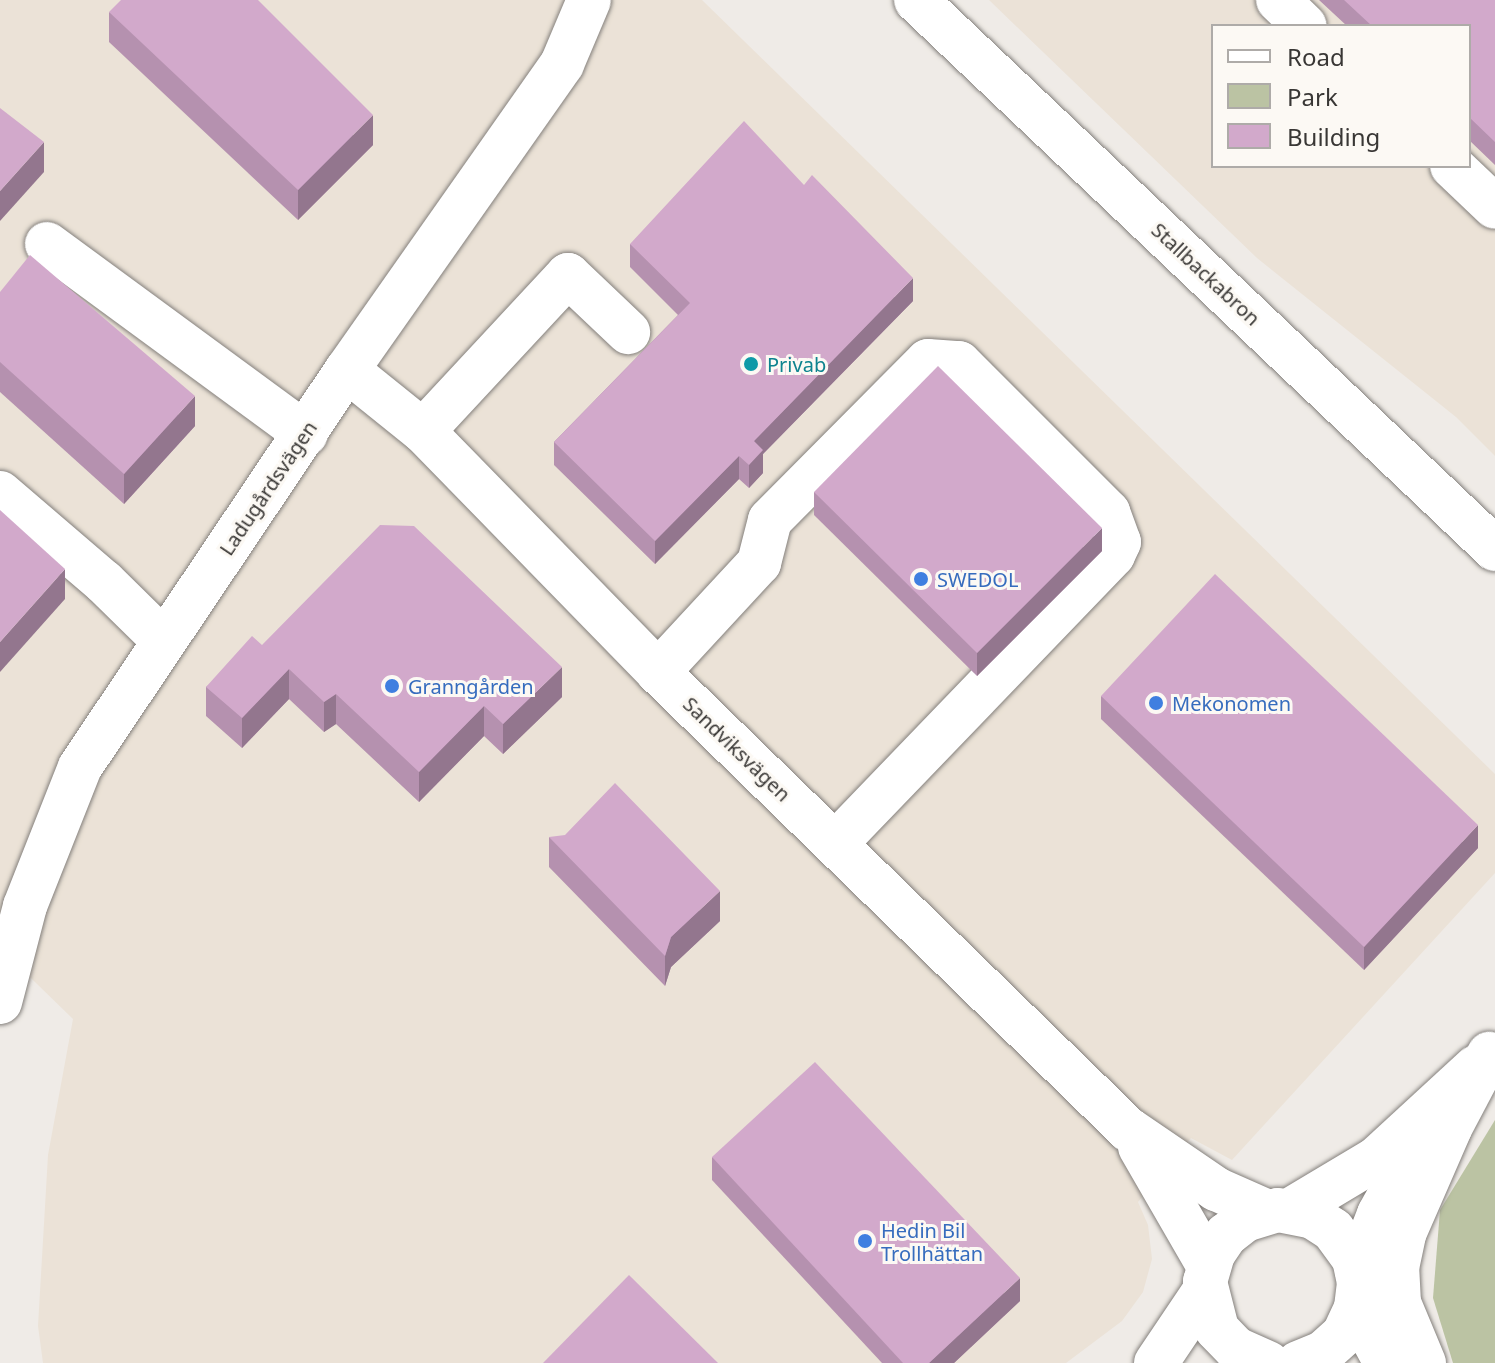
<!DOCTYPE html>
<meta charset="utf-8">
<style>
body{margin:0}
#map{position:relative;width:1495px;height:1363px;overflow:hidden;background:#efebe7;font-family:"Noto Sans",sans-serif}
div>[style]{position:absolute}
.built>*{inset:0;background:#ebe2d7}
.green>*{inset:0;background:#bbc3a3}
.roads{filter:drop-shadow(0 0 2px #84807c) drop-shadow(0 0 2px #84807c)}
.minor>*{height:44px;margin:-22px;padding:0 22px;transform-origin:22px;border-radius:22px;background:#fff}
.major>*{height:44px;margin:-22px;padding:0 22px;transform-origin:22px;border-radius:22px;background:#fff}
.highway>*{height:44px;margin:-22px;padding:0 22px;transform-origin:22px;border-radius:22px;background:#fff}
.wall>*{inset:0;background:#b591af}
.shaded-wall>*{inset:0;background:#93768e}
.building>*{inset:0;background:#d2a9cb}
.dots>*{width:22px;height:22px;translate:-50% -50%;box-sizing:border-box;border:4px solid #fcf9f4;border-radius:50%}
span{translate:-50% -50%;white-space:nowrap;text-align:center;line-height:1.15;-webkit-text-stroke:6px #fcf9f4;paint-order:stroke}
.street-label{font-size:20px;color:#393735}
.culture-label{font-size:20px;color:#0d838f}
.left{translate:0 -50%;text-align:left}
.shop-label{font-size:20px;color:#366cbe}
.legend{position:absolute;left:1211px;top:24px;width:260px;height:144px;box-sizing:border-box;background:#fcf9f4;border:2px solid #aeaba8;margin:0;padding:10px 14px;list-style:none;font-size:24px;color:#393735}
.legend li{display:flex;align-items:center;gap:16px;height:40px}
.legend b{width:40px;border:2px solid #aeaba8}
</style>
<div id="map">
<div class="built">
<i style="clip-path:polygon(0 0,702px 0,1495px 774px,1495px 873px,1232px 1160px,1191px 1138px,1138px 1202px,1148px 1225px,1152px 1259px,1143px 1292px,1122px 1321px,1066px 1363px,43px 1363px,38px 1326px,48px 1155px,73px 1019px,0 948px)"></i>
<i style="clip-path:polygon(evenodd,989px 0,1495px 0,1495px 456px,1456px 417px,1257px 258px,989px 0,1213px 26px,1469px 26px,1469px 166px,1213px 166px,1213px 26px)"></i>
</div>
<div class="green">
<i style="clip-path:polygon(1495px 1120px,1495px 1363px,1453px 1363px,1433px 1298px,1440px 1210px)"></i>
</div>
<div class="roads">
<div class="minor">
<i style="left:1278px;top:0;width:37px;rotate:44deg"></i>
<i style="left:1452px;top:166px;width:59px;rotate:43.6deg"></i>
<i style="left:47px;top:244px;width:321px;rotate:36.3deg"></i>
<i style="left:347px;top:370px;width:97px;rotate:38.8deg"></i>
<i style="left:423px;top:431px;width:337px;rotate:45.7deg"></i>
<i style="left:658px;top:672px;width:656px;rotate:44.2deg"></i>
<i style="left:1128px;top:1129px;width:107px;rotate:34.3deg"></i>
<i style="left:1216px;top:1189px;width:57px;rotate:23.9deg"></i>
<i style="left:423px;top:431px;width:213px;rotate:-47.1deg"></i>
<i style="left:568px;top:275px;width:83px;rotate:43.5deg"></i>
<i style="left:0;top:493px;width:137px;rotate:40.6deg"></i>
<i style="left:104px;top:582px;width:84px;rotate:44.5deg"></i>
<i style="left:658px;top:672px;width:149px;rotate:-47.2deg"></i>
<i style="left:759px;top:563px;width:44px;rotate:-75.7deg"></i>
<i style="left:770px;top:520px;width:224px;rotate:-45.2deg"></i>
<i style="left:928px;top:361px;width:31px;rotate:4deg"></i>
<i style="left:959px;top:363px;width:211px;rotate:45deg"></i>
<i style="left:1108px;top:512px;width:32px;rotate:70deg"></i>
<i style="left:1119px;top:542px;width:14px;rotate:115deg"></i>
<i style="left:1113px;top:555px;width:401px;rotate:133.9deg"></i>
<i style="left:0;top:1002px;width:99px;rotate:-75.4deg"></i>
<i style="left:25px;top:906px;width:149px;rotate:-68.4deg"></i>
<i style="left:80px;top:767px;width:478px;rotate:-56.1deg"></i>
<i style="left:347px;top:370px;width:374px;rotate:-54.9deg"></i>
<i style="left:562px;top:64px;width:69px;rotate:-67.1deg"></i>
<i style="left:1140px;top:1147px;width:136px;rotate:60deg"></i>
<i style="left:1156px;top:1363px;width:88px;rotate:-56.1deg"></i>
<i style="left:1268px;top:1363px;width:35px;rotate:-156deg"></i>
<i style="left:1236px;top:1349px;width:28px;rotate:-134deg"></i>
<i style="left:1217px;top:1329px;width:49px;rotate:-104.3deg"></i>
<i style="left:1205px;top:1282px;width:29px;rotate:-74deg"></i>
<i style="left:1213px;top:1254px;width:23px;rotate:-56deg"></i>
<i style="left:1226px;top:1235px;width:24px;rotate:-38deg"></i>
<i style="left:1245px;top:1220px;width:34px;rotate:-17deg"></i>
<i style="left:1278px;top:1210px;width:36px;rotate:11deg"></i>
<i style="left:1313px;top:1217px;width:24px;rotate:33deg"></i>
<i style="left:1333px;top:1230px;width:36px;rotate:54deg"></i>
<i style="left:1354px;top:1259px;width:25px;rotate:78deg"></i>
<i style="left:1359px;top:1283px;width:25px;rotate:97deg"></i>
<i style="left:1356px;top:1308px;width:29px;rotate:115deg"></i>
<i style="left:1344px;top:1334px;width:28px;rotate:138deg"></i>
<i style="left:1323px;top:1353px;width:27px;rotate:158deg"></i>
</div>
<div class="major">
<i style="left:1289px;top:1211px;width:101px;rotate:-30.9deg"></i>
<i style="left:1376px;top:1159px;width:136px;rotate:-42.6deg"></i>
<i style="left:1357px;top:1271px;width:61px;rotate:-68.9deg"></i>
<i style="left:1379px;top:1214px;width:93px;rotate:-60.9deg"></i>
</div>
<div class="highway">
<i style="left:916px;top:0;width:798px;rotate:43.48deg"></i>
<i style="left:1356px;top:1308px;width:63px;rotate:61.4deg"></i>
<i style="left:1424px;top:1363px;width:65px;rotate:-112.6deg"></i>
<i style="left:1399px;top:1303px;width:35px;rotate:-93deg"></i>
<i style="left:1397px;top:1268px;width:35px;rotate:-78deg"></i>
<i style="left:1404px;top:1234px;width:116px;rotate:-66.5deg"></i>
<i style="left:1450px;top:1128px;width:84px;rotate:-62.2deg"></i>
</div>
</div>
<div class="wall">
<i style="clip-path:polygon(1319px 0,1495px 0,1495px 165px,1469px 140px,1469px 26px,1347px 26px)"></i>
<i style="clip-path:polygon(109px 12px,373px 145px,298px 220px,109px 42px)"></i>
<i style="clip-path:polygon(630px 244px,913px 301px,763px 454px,763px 473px,749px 488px,739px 479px,655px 564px,554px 465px,554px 442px,678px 315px,630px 267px)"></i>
<i style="clip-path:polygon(0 292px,195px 426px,124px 504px,0 392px)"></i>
<i style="clip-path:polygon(814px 492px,1102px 551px,977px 676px,814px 515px)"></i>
<i style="clip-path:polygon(262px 645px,562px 697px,503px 754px,484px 736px,419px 802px,336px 724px,324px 732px,289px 699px,242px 748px,206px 716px,206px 687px)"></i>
<i style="clip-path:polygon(1101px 696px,1478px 848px,1364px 970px,1101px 719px)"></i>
<i style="clip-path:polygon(549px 837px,720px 921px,671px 967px,665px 986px,549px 867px)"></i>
<i style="clip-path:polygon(712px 1157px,1020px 1301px,954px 1363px,882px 1363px,712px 1180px)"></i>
</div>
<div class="shaded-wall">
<i style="clip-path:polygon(373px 115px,373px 145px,298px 220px,298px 190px)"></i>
<i style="clip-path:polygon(44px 142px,44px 172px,0 221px,0 191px)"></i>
<i style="clip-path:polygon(913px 278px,913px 301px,763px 454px,763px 473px,749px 488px,749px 465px,754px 441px)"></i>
<i style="clip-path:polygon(195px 396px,195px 426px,124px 504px,124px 474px)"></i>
<i style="clip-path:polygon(739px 456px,739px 479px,655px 564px,655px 541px)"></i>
<i style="clip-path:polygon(1102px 528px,1102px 551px,977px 676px,977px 653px)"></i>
<i style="clip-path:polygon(65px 569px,65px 599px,0 672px,0 642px)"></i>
<i style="clip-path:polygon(562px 667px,562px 697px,503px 754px,503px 724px)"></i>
<i style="clip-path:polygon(289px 669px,289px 699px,242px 748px,242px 718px)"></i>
<i style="clip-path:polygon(336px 694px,336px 724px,324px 732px,324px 702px)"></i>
<i style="clip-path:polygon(484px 706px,484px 736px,419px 802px,419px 772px)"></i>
<i style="clip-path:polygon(1478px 825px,1478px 848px,1364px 970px,1364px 947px)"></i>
<i style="clip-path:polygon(720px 891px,720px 921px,671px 967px,665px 986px,665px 956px,671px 937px)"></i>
<i style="clip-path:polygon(1020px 1278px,1020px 1301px,954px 1363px,929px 1363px)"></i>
</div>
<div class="building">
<i style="clip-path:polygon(121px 0,258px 0,373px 115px,298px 190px,109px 12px)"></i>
<i style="clip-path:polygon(1344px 0,1495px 0,1495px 142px,1469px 117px,1469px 26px,1372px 26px)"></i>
<i style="clip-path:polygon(0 108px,44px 142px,0 191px)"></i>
<i style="clip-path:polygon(744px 121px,804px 185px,812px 175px,913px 278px,754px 441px,763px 450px,749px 465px,739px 456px,655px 541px,554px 442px,690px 303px,630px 244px)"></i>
<i style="clip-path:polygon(30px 255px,195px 396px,124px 474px,0 362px,0 292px)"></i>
<i style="clip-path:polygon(938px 366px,1102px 528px,977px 653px,814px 492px)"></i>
<i style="clip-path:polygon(0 510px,65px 569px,0 642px)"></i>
<i style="clip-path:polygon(380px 525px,414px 526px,562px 667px,503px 724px,484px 706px,419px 772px,336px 694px,324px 702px,289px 669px,242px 718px,206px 687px,252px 636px,262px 645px)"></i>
<i style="clip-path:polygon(1215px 574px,1478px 825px,1364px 947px,1101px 696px)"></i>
<i style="clip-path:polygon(615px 783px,720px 891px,671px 937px,665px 956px,549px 837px,565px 835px)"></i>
<i style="clip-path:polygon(815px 1062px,1020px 1278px,929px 1363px,903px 1363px,712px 1157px)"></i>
<i style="clip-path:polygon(629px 1275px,718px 1363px,543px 1363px)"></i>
</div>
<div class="dots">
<i style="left:751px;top:364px;background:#0f9aa8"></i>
<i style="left:921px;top:579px;background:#3f7fe0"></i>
<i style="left:392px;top:686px;background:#3f7fe0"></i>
<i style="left:1156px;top:703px;background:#3f7fe0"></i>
<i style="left:865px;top:1241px;background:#3f7fe0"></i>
</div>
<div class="street-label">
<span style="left:1206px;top:274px;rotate:43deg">Stallbackabron</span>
<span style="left:268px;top:488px;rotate:-56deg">Ladugårdsvägen</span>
<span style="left:737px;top:749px;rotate:44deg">Sandviksvägen</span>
</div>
<div class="culture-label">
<span class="left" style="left:767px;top:364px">Privab</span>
</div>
<div class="shop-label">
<span class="left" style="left:937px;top:579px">SWEDOL</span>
<span class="left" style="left:408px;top:686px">Granngården</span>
<span class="left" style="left:1172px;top:703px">Mekonomen</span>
<span class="left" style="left:881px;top:1242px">Hedin Bil<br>Trollhättan</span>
</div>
<ul class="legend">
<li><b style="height:10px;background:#fff"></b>Road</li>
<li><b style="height:22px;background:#bbc3a3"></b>Park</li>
<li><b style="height:22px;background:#d2a9cb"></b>Building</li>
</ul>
</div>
